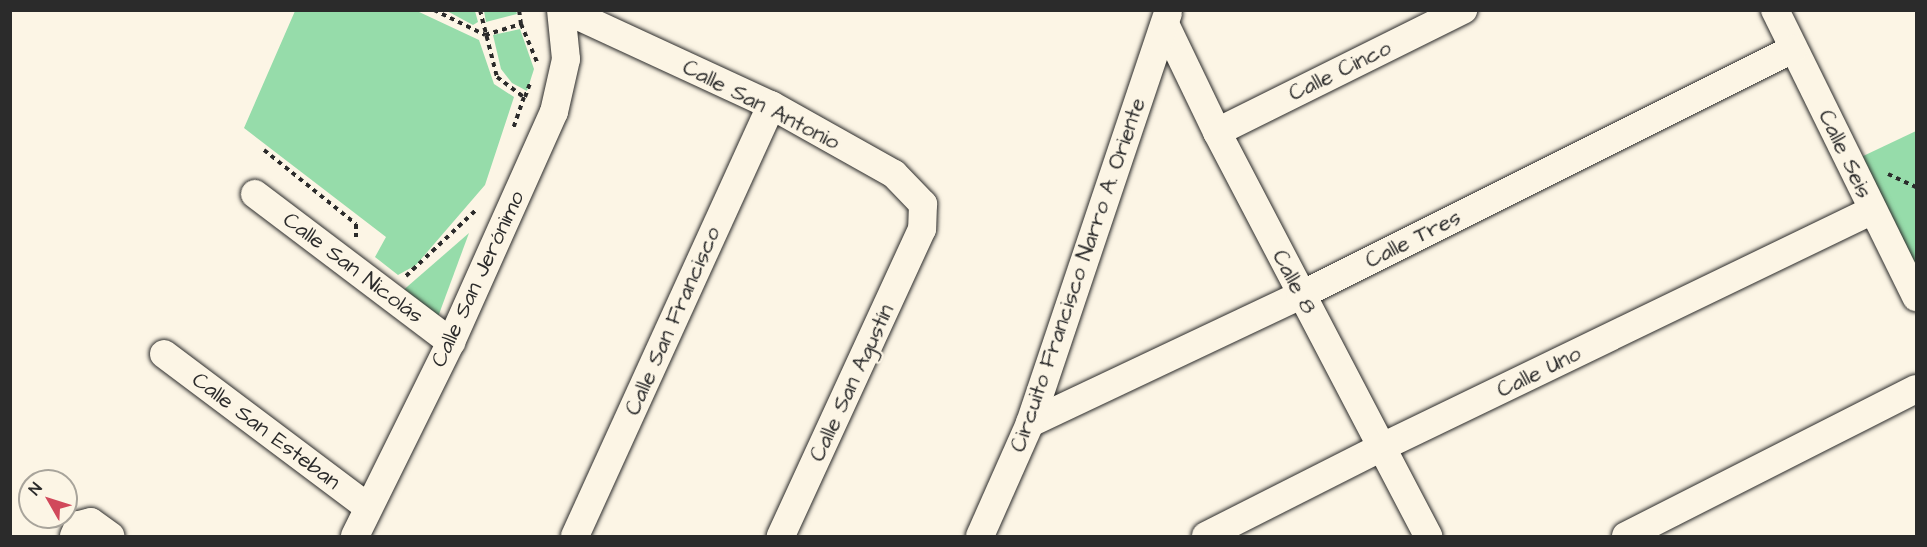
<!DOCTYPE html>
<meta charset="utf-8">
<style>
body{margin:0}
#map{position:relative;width:1927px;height:547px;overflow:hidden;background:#fcf5e5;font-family:"Architects Daughter",sans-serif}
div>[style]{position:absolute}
.green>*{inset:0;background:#96dcaa}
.path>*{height:4px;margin-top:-2px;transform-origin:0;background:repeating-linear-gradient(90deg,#2b2b2b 0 4.5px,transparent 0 9px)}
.roads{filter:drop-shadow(0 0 2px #2b2b2b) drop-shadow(0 0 2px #2b2b2b)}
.minor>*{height:28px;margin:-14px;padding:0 14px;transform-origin:14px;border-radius:14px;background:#fcf5e5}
span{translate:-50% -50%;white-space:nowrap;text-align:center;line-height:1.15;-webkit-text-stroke:4.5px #fcf5e5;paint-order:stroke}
.street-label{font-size:22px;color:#2b2b2b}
.frame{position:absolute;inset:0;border:12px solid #2b2b2b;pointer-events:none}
.north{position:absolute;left:18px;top:469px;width:60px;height:60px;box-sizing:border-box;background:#fcf5e5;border:2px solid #a8a49b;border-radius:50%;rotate:309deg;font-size:16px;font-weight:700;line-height:24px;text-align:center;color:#2b2b2b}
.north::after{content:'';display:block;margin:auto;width:21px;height:27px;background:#d1495b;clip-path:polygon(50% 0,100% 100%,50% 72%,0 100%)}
</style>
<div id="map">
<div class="green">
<i style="clip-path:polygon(295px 11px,417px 11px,479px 40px,494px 84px,514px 97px,485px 185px,416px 265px,398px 275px,375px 257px,386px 237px,244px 128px)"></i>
<i style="clip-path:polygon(447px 11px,475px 11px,478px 22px,473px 25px)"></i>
<i style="clip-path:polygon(484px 11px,516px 11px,517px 14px,486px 22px)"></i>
<i style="clip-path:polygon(520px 29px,534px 69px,527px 91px,512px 83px,501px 69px,493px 35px)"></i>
<i style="clip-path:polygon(1916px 131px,1916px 268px,1859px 158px)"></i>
<i style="clip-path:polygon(469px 233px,435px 325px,400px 293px)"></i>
</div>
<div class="path">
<i style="left:434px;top:10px;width:57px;rotate:26.1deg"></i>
<i style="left:485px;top:35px;width:38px;rotate:-17deg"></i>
<i style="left:521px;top:24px;width:14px;rotate:-98deg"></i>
<i style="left:480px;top:10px;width:69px;rotate:75.8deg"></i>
<i style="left:497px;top:77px;width:34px;rotate:37deg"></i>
<i style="left:524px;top:97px;width:34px;rotate:109deg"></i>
<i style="left:521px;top:24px;width:41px;rotate:67.2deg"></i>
<i style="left:525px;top:97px;width:15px;rotate:-70deg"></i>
<i style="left:264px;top:150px;width:118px;rotate:38.8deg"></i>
<i style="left:356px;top:224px;width:13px;rotate:90deg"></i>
<i style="left:1888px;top:174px;width:31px;rotate:25deg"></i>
<i style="left:406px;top:276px;width:98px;rotate:-43.3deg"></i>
</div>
<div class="roads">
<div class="minor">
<i style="left:565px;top:10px;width:227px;rotate:24.8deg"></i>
<i style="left:771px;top:105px;width:141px;rotate:29.3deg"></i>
<i style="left:894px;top:174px;width:42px;rotate:46deg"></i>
<i style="left:923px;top:204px;width:25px;rotate:92deg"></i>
<i style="left:922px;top:229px;width:338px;rotate:114.7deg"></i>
<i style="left:1775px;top:10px;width:320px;rotate:63.8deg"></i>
<i style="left:1165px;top:24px;width:120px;rotate:64.3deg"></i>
<i style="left:1217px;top:132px;width:456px;rotate:62.4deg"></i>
<i style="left:1217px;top:132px;width:275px;rotate:-26.4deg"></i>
<i style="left:255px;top:194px;width:246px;rotate:37.1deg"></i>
<i style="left:164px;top:354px;width:255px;rotate:36.9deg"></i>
<i style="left:1030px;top:423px;width:300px;rotate:-25.3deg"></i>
<i style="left:1301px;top:295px;width:550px;rotate:-26.57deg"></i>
<i style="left:74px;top:536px;width:12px;rotate:-66deg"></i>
<i style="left:79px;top:525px;width:12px;rotate:-14deg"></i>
<i style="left:91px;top:522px;width:24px;rotate:36deg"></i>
<i style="left:355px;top:536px;width:216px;rotate:-63.7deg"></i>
<i style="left:451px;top:342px;width:252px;rotate:-65.9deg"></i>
<i style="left:554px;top:112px;width:54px;rotate:-77.2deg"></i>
<i style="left:566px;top:59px;width:49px;rotate:-95.8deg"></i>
<i style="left:575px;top:536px;width:473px;rotate:-65.5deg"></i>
<i style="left:980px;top:536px;width:124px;rotate:-66.1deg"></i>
<i style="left:1030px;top:423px;width:432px;rotate:-71.4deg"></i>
<i style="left:1206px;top:536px;width:197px;rotate:-26.8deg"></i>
<i style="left:1382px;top:447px;width:545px;rotate:-25.77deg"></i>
<i style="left:1626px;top:536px;width:325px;rotate:-26.9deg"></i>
</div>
</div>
<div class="street-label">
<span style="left:1340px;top:71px;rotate:-26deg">Calle Cinco</span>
<span style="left:761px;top:105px;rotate:27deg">Calle San Antonio</span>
<span style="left:1845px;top:154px;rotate:64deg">Calle Seis</span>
<span style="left:1413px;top:239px;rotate:-27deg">Calle Tres</span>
<span style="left:353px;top:268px;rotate:37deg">Calle San Nicolás</span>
<span style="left:1078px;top:275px;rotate:-71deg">Circuito Francisco Narro A. Oriente</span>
<span style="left:478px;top:279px;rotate:-65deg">Calle San Jerónimo</span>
<span style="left:1294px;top:282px;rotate:62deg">Calle 8</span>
<span style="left:673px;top:321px;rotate:-66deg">Calle San Francisco</span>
<span style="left:1539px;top:372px;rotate:-26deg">Calle Uno</span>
<span style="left:852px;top:383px;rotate:-65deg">Calle San Agustín</span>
<span style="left:266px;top:431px;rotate:37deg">Calle San Esteban</span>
</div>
<div class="frame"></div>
<div class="north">N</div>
</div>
